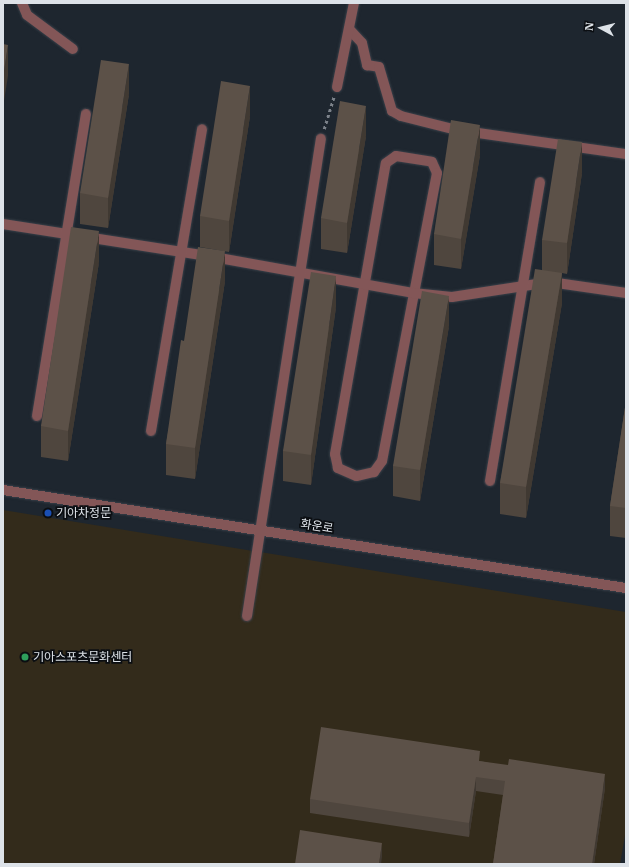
<!DOCTYPE html>
<meta charset="utf-8">
<style>
body{margin:0}
#map{position:relative;width:629px;height:867px;overflow:hidden;background:#1e262f;font-family:"IBM Plex Serif","Noto Sans KR",serif}
div>[style]{position:absolute}
.industrial>*{inset:0;background:#332b1b}
.path>*{height:2.5px;margin-top:-1.25px;transform-origin:0;background:repeating-linear-gradient(90deg,#7c828a 0 3px,transparent 0 6px)}
.roads{filter:drop-shadow(0 0 1px #394049) drop-shadow(0 0 1px #394049)}
.minor>*{height:10px;margin:-5px;padding:0 5px;transform-origin:5px;border-radius:5px;background:#835657}
.wall>*{inset:0;background:#4f463e}
.shaded-wall>*{inset:0;background:#403932}
.building>*{inset:0;background:#5c5148}
.dots>*{width:11px;height:11px;translate:-50% -50%;box-sizing:border-box;border:2px solid #0b0e12;border-radius:50%}
span{translate:-50% -50%;white-space:nowrap;text-align:center;line-height:1.15;-webkit-text-stroke:3.5px #0b0e12;paint-order:stroke}
.poi-label{font-size:12px;color:#dde2e8}
.left{translate:0 -50%;text-align:left}
.street-label{font-size:12px;color:#dde2e8}
.frame{position:absolute;inset:0;border:4px solid #dde2e8;pointer-events:none}
.north{position:absolute;left:581px;top:8px;width:40px;height:40px;-webkit-text-stroke:3px #0b0e12;paint-order:stroke;rotate:277deg;font-size:11px;font-weight:700;line-height:16px;text-align:center;color:#dde2e8}
.north::after{content:'';display:block;margin:auto;width:14px;height:18px;background:#dde2e8;clip-path:polygon(50% 0,100% 100%,50% 72%,0 100%)}
</style>
<div id="map">
<div class="industrial">
<i style="clip-path:polygon(3px 510px,626px 612px,626px 830px,620px 864px,3px 864px)"></i>
</div>
<div class="path">
<i style="left:324px;top:129px;width:34px;rotate:-73deg"></i>
</div>
<div class="roads">
<div class="minor">
<i style="left:22px;top:3px;width:13px;rotate:67deg"></i>
<i style="left:27px;top:15px;width:57px;rotate:36.5deg"></i>
<i style="left:349px;top:29px;width:19px;rotate:47deg"></i>
<i style="left:362px;top:43px;width:23px;rotate:77deg"></i>
<i style="left:367px;top:65px;width:12px;rotate:9deg"></i>
<i style="left:379px;top:67px;width:46px;rotate:73.5deg"></i>
<i style="left:392px;top:111px;width:10px;rotate:29deg"></i>
<i style="left:401px;top:116px;width:58px;rotate:14deg"></i>
<i style="left:457px;top:130px;width:171px;rotate:8.1deg"></i>
<i style="left:337px;top:87px;width:86px;rotate:-78.6deg"></i>
<i style="left:396px;top:156px;width:36px;rotate:9deg"></i>
<i style="left:432px;top:162px;width:12px;rotate:66deg"></i>
<i style="left:437px;top:173px;width:293px;rotate:100.8deg"></i>
<i style="left:382px;top:461px;width:14px;rotate:126deg"></i>
<i style="left:374px;top:472px;width:18px;rotate:167deg"></i>
<i style="left:356px;top:476px;width:20px;rotate:-156deg"></i>
<i style="left:338px;top:468px;width:14px;rotate:-102deg"></i>
<i style="left:335px;top:454px;width:295px;rotate:-80.1deg"></i>
<i style="left:386px;top:163px;width:12px;rotate:-35deg"></i>
<i style="left:3px;top:224px;width:207px;rotate:8.9deg"></i>
<i style="left:208px;top:256px;width:208px;rotate:10.2deg"></i>
<i style="left:413px;top:293px;width:39px;rotate:6deg"></i>
<i style="left:452px;top:297px;width:99px;rotate:-8.7deg"></i>
<i style="left:550px;top:282px;width:77px;rotate:8.2deg"></i>
<i style="left:37px;top:416px;width:306px;rotate:-80.8deg"></i>
<i style="left:151px;top:431px;width:306px;rotate:-80.4deg"></i>
<i style="left:490px;top:481px;width:303px;rotate:-80.5deg"></i>
<i style="left:3px;top:490px;width:631px;rotate:8.94deg"></i>
<i style="left:247px;top:616px;width:483px;rotate:-81.2deg"></i>
</div>
</div>
<div class="wall">
<i style="clip-path:polygon(129px 94px,108px 228px,80px 224px,80px 193px)"></i>
<i style="clip-path:polygon(250px 116px,229px 252px,200px 247px,200px 216px)"></i>
<i style="clip-path:polygon(366px 136px,347px 253px,321px 249px,321px 218px)"></i>
<i style="clip-path:polygon(480px 155px,461px 269px,434px 265px,434px 234px)"></i>
<i style="clip-path:polygon(582px 173px,567px 274px,562px 273px,562px 303px,526px 518px,500px 514px,500px 483px,542px 270px,542px 240px)"></i>
<i style="clip-path:polygon(99px 262px,68px 461px,41px 457px,41px 426px)"></i>
<i style="clip-path:polygon(225px 281px,195px 479px,166px 475px,166px 444px,184px 341px)"></i>
<i style="clip-path:polygon(336px 307px,311px 485px,283px 481px,283px 451px)"></i>
<i style="clip-path:polygon(449px 326px,420px 501px,393px 496px,393px 466px)"></i>
<i style="clip-path:polygon(626px 401px,626px 538px,610px 536px,610px 506px)"></i>
<i style="clip-path:polygon(480px 761px,605px 788px,594px 864px,493px 864px,503px 795px,476px 791px,469px 837px,310px 813px,310px 799px)"></i>
</div>
<div class="shaded-wall">
<i style="clip-path:polygon(8px 45px,8px 76px,3px 107px,3px 77px)"></i>
<i style="clip-path:polygon(129px 64px,129px 94px,108px 228px,108px 198px)"></i>
<i style="clip-path:polygon(250px 86px,250px 116px,229px 252px,229px 221px)"></i>
<i style="clip-path:polygon(366px 106px,366px 136px,347px 253px,347px 223px)"></i>
<i style="clip-path:polygon(480px 125px,480px 155px,461px 269px,461px 239px)"></i>
<i style="clip-path:polygon(582px 142px,582px 173px,567px 274px,567px 243px)"></i>
<i style="clip-path:polygon(99px 231px,99px 262px,68px 461px,68px 431px)"></i>
<i style="clip-path:polygon(225px 251px,225px 281px,195px 479px,195px 448px)"></i>
<i style="clip-path:polygon(562px 273px,562px 303px,526px 518px,526px 487px)"></i>
<i style="clip-path:polygon(336px 276px,336px 307px,311px 485px,311px 455px)"></i>
<i style="clip-path:polygon(449px 296px,449px 326px,420px 501px,420px 470px)"></i>
<i style="clip-path:polygon(605px 774px,605px 788px,594px 864px,592px 864px)"></i>
<i style="clip-path:polygon(476px 777px,476px 791px,469px 837px,469px 823px)"></i>
<i style="clip-path:polygon(382px 843px,382px 857px,381px 864px,379px 864px)"></i>
</div>
<div class="building">
<i style="clip-path:polygon(3px 44px,8px 45px,3px 77px)"></i>
<i style="clip-path:polygon(101px 60px,129px 64px,108px 198px,80px 193px)"></i>
<i style="clip-path:polygon(221px 81px,250px 86px,229px 221px,200px 216px)"></i>
<i style="clip-path:polygon(340px 101px,366px 106px,347px 223px,321px 218px)"></i>
<i style="clip-path:polygon(451px 120px,480px 125px,461px 239px,434px 234px)"></i>
<i style="clip-path:polygon(558px 139px,582px 142px,567px 243px,542px 240px)"></i>
<i style="clip-path:polygon(71px 227px,99px 231px,68px 431px,41px 426px)"></i>
<i style="clip-path:polygon(198px 247px,225px 251px,195px 448px,166px 444px,181px 340px,184px 341px)"></i>
<i style="clip-path:polygon(535px 269px,562px 273px,526px 487px,500px 483px)"></i>
<i style="clip-path:polygon(311px 272px,336px 276px,311px 455px,283px 451px)"></i>
<i style="clip-path:polygon(422px 291px,449px 296px,420px 470px,393px 466px)"></i>
<i style="clip-path:polygon(626px 401px,626px 508px,610px 506px)"></i>
<i style="clip-path:polygon(321px 727px,480px 751px,479px 761px,508px 765px,509px 759px,605px 774px,592px 864px,493px 864px,505px 781px,476px 777px,469px 823px,310px 799px)"></i>
<i style="clip-path:polygon(300px 830px,382px 843px,379px 864px,295px 864px)"></i>
</div>
<div class="dots">
<i style="left:48px;top:513px;background:#1a4fb4"></i>
<i style="left:25px;top:657px;background:#2e9e5b"></i>
</div>
<div class="poi-label">
<span class="left" style="left:56px;top:513px">기아차정문</span>
<span class="left" style="left:33px;top:657px">기아스포츠문화센터</span>
</div>
<div class="street-label">
<span style="left:317px;top:526px;rotate:9deg">화운로</span>
</div>
<div class="frame"></div>
<div class="north">N</div>
</div>
